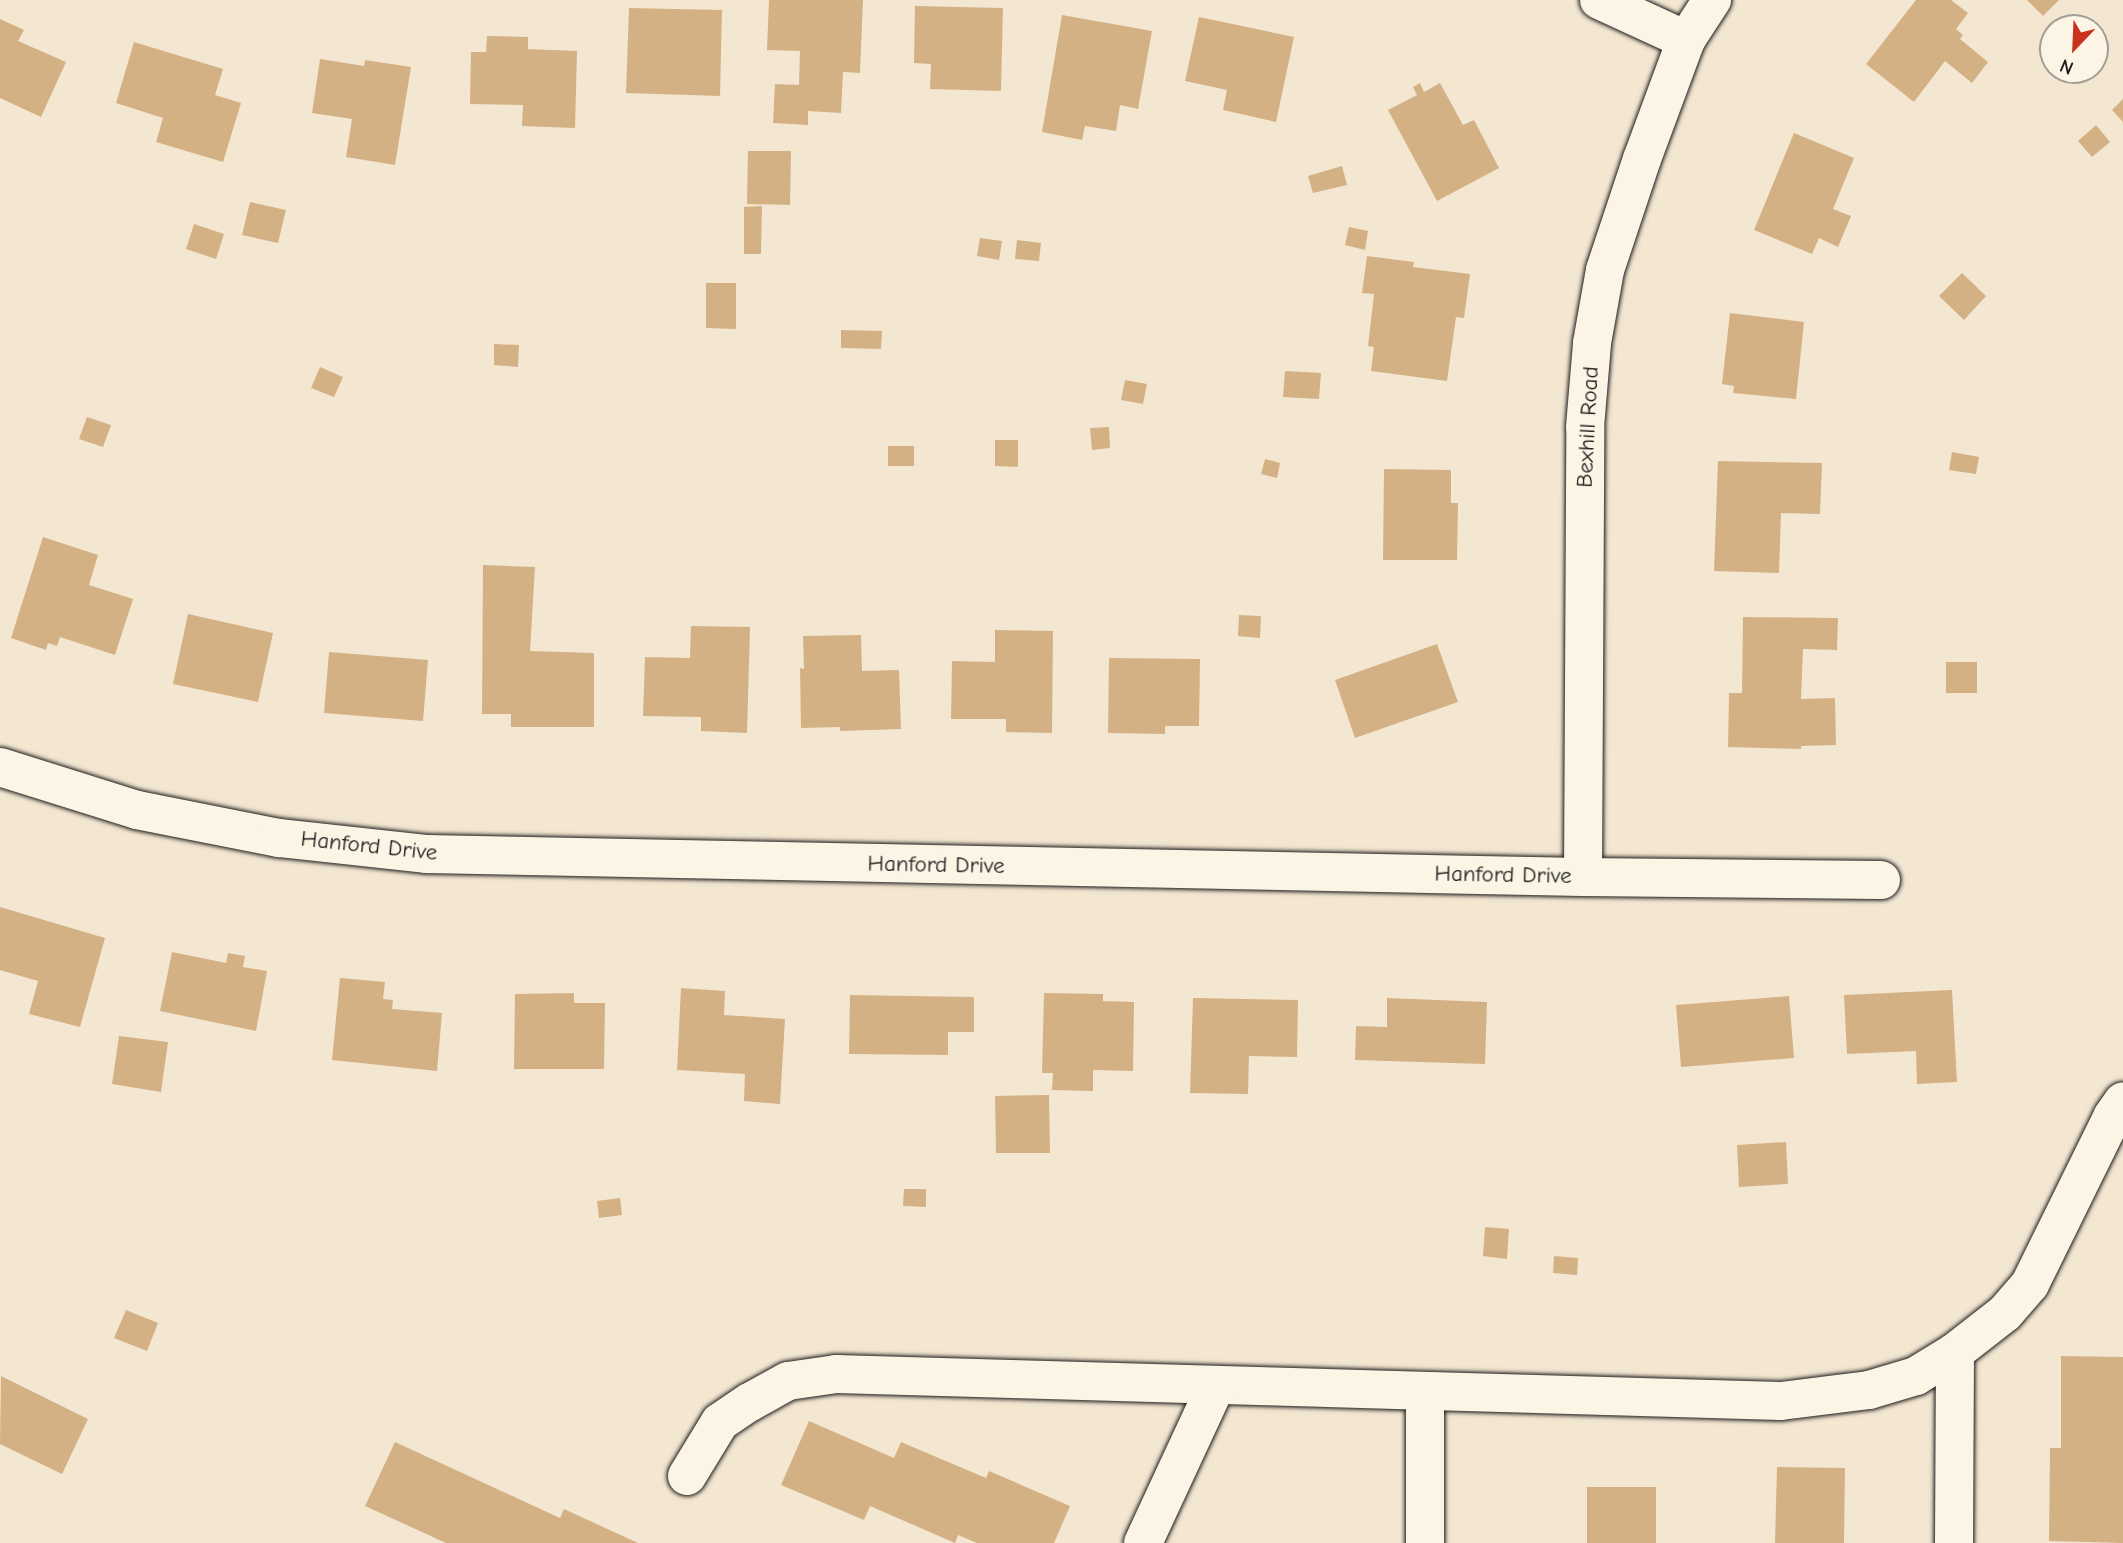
<!DOCTYPE html>
<style>
body{margin:0}
#map{position:relative;width:2123px;height:1543px;overflow:hidden;background:#f4e7d2;font-family:"Comic Neue",sans-serif}
div>[style]{position:absolute}
.building>*{inset:0;background:#d3b185}
.roads{filter:drop-shadow(0 0 2px #1c1c1c) drop-shadow(0 0 2px #1c1c1c)}
.minor>*{height:38px;margin:-19px;padding:0 19px;transform-origin:19px;border-radius:19px;background:#fcf5e5}
span{translate:-50% -50%;white-space:nowrap;text-align:center;line-height:1.15;-webkit-text-stroke:6px #fcf5e5;paint-order:stroke}
.street-label{font-size:23px;color:#1c1c1c}
.north{position:absolute;left:2039px;top:14px;width:70px;height:70px;box-sizing:border-box;background:#fcf5e5;border:2px solid #a29e95;border-radius:50%;rotate:203deg;font-size:19px;font-weight:700;line-height:28px;text-align:center;color:#1c1c1c}
.north::after{content:'';display:block;margin:auto;width:24px;height:32px;background:#c8321e;clip-path:polygon(50% 0,100% 100%,50% 72%,0 100%)}
</style>
<div id="map">
<div class="building">
<i style="clip-path:polygon(769px 0,863px 0,860px 73px,843px 72px,841px 113px,808px 111px,808px 125px,773px 123px,775px 84px,799px 85px,800px 51px,767px 50px)"></i>
<i style="clip-path:polygon(1916px 0,1951px 0,1968px 13px,1956px 29px,1963px 35px,1960px 39px,1988px 62px,1972px 83px,1945px 61px,1914px 102px,1866px 64px)"></i>
<i style="clip-path:polygon(2027px 0,2059px 0,2043px 16px)"></i>
<i style="clip-path:polygon(915px 6px,1003px 8px,1001px 91px,930px 89px,931px 64px,914px 63px)"></i>
<i style="clip-path:polygon(629px 8px,722px 10px,720px 96px,626px 93px)"></i>
<i style="clip-path:polygon(1062px 15px,1152px 31px,1138px 109px,1120px 105px,1116px 131px,1085px 126px,1082px 140px,1042px 132px)"></i>
<i style="clip-path:polygon(1199px 17px,1294px 37px,1276px 122px,1223px 110px,1227px 90px,1185px 81px)"></i>
<i style="clip-path:polygon(0 19px,24px 30px,18px 41px,66px 62px,41px 117px,0 98px)"></i>
<i style="clip-path:polygon(487px 36px,528px 37px,528px 49px,577px 51px,575px 128px,522px 126px,523px 105px,470px 104px,471px 52px,486px 52px)"></i>
<i style="clip-path:polygon(134px 42px,223px 69px,215px 95px,241px 103px,223px 162px,156px 142px,163px 118px,116px 103px)"></i>
<i style="clip-path:polygon(320px 59px,364px 66px,365px 60px,411px 67px,395px 165px,346px 157px,352px 119px,312px 113px)"></i>
<i style="clip-path:polygon(1420px 83px,1424px 92px,1440px 83px,1463px 125px,1474px 120px,1499px 168px,1437px 201px,1388px 110px,1417px 95px,1413px 87px)"></i>
<i style="clip-path:polygon(2123px 99px,2123px 122px,2112px 110px)"></i>
<i style="clip-path:polygon(2096px 125px,2110px 142px,2092px 157px,2078px 141px)"></i>
<i style="clip-path:polygon(1794px 133px,1854px 158px,1833px 209px,1851px 216px,1838px 247px,1819px 238px,1812px 254px,1754px 230px)"></i>
<i style="clip-path:polygon(748px 151px,791px 151px,790px 205px,747px 204px)"></i>
<i style="clip-path:polygon(1342px 166px,1347px 185px,1313px 193px,1308px 176px)"></i>
<i style="clip-path:polygon(250px 202px,286px 210px,278px 243px,242px 235px)"></i>
<i style="clip-path:polygon(762px 206px,761px 254px,744px 254px,744px 207px)"></i>
<i style="clip-path:polygon(194px 224px,224px 234px,216px 259px,186px 249px)"></i>
<i style="clip-path:polygon(1349px 227px,1368px 231px,1365px 250px,1345px 245px)"></i>
<i style="clip-path:polygon(980px 238px,1002px 241px,999px 260px,977px 256px)"></i>
<i style="clip-path:polygon(1017px 240px,1041px 243px,1039px 261px,1015px 259px)"></i>
<i style="clip-path:polygon(1367px 256px,1414px 262px,1413px 267px,1470px 274px,1464px 318px,1456px 317px,1447px 381px,1371px 371px,1374px 347px,1368px 346px,1374px 294px,1362px 293px)"></i>
<i style="clip-path:polygon(1962px 273px,1986px 296px,1964px 320px,1939px 296px)"></i>
<i style="clip-path:polygon(706px 283px,736px 283px,736px 329px,706px 328px)"></i>
<i style="clip-path:polygon(1730px 313px,1804px 322px,1796px 399px,1733px 393px,1734px 386px,1722px 384px)"></i>
<i style="clip-path:polygon(841px 330px,882px 331px,881px 349px,841px 348px)"></i>
<i style="clip-path:polygon(494px 344px,519px 345px,518px 367px,494px 365px)"></i>
<i style="clip-path:polygon(320px 367px,343px 377px,334px 397px,311px 388px)"></i>
<i style="clip-path:polygon(1285px 371px,1321px 373px,1319px 399px,1283px 397px)"></i>
<i style="clip-path:polygon(1125px 380px,1147px 384px,1143px 404px,1121px 400px)"></i>
<i style="clip-path:polygon(87px 417px,111px 425px,103px 447px,79px 439px)"></i>
<i style="clip-path:polygon(1109px 427px,1110px 448px,1092px 450px,1090px 428px)"></i>
<i style="clip-path:polygon(995px 440px,1018px 440px,1018px 467px,995px 466px)"></i>
<i style="clip-path:polygon(888px 446px,914px 446px,914px 466px,888px 466px)"></i>
<i style="clip-path:polygon(1952px 452px,1979px 457px,1976px 474px,1949px 470px)"></i>
<i style="clip-path:polygon(1265px 459px,1280px 463px,1277px 478px,1261px 474px)"></i>
<i style="clip-path:polygon(1718px 461px,1822px 463px,1820px 514px,1781px 513px,1779px 573px,1714px 571px)"></i>
<i style="clip-path:polygon(1384px 469px,1451px 470px,1451px 503px,1458px 503px,1457px 560px,1383px 560px)"></i>
<i style="clip-path:polygon(43px 537px,98px 555px,89px 585px,133px 599px,115px 655px,60px 637px,57px 646px,48px 643px,46px 650px,11px 638px)"></i>
<i style="clip-path:polygon(483px 565px,535px 567px,530px 651px,594px 653px,594px 727px,511px 727px,511px 714px,482px 714px)"></i>
<i style="clip-path:polygon(188px 614px,273px 633px,258px 702px,173px 684px)"></i>
<i style="clip-path:polygon(1239px 615px,1261px 616px,1260px 638px,1238px 636px)"></i>
<i style="clip-path:polygon(1743px 617px,1838px 618px,1837px 650px,1803px 649px,1801px 699px,1835px 698px,1836px 745px,1801px 746px,1801px 749px,1728px 747px,1729px 693px,1742px 693px)"></i>
<i style="clip-path:polygon(691px 626px,750px 627px,747px 733px,701px 731px,701px 717px,643px 716px,645px 657px,690px 658px)"></i>
<i style="clip-path:polygon(995px 630px,1053px 631px,1052px 733px,1006px 732px,1006px 719px,951px 719px,952px 661px,995px 662px)"></i>
<i style="clip-path:polygon(861px 635px,862px 671px,899px 670px,901px 729px,840px 731px,840px 727px,801px 728px,800px 668px,804px 669px,803px 636px)"></i>
<i style="clip-path:polygon(1437px 644px,1458px 702px,1355px 738px,1335px 680px)"></i>
<i style="clip-path:polygon(329px 652px,428px 660px,423px 721px,324px 713px)"></i>
<i style="clip-path:polygon(1109px 658px,1200px 659px,1199px 726px,1165px 726px,1165px 734px,1108px 733px)"></i>
<i style="clip-path:polygon(1946px 662px,1977px 662px,1977px 693px,1946px 693px)"></i>
<i style="clip-path:polygon(0 907px,105px 938px,80px 1027px,29px 1014px,38px 981px,0 970px)"></i>
<i style="clip-path:polygon(172px 952px,226px 963px,228px 953px,245px 956px,243px 967px,267px 971px,256px 1031px,160px 1011px)"></i>
<i style="clip-path:polygon(340px 978px,385px 982px,383px 999px,393px 1000px,392px 1009px,442px 1013px,437px 1071px,332px 1060px)"></i>
<i style="clip-path:polygon(681px 988px,725px 991px,724px 1015px,785px 1019px,780px 1104px,744px 1101px,745px 1074px,677px 1070px)"></i>
<i style="clip-path:polygon(1952px 990px,1957px 1082px,1917px 1084px,1916px 1051px,1847px 1054px,1844px 995px)"></i>
<i style="clip-path:polygon(574px 993px,574px 1003px,605px 1003px,604px 1069px,514px 1069px,515px 994px)"></i>
<i style="clip-path:polygon(1044px 993px,1103px 994px,1103px 1001px,1134px 1002px,1133px 1071px,1093px 1070px,1093px 1091px,1052px 1090px,1053px 1073px,1042px 1073px)"></i>
<i style="clip-path:polygon(850px 995px,974px 997px,974px 1032px,948px 1032px,948px 1055px,849px 1054px)"></i>
<i style="clip-path:polygon(1789px 996px,1794px 1058px,1681px 1067px,1676px 1005px)"></i>
<i style="clip-path:polygon(1193px 998px,1298px 1000px,1297px 1057px,1249px 1056px,1248px 1094px,1190px 1093px)"></i>
<i style="clip-path:polygon(1387px 998px,1487px 1002px,1485px 1064px,1355px 1060px,1356px 1026px,1387px 1027px)"></i>
<i style="clip-path:polygon(119px 1036px,168px 1042px,161px 1092px,112px 1084px)"></i>
<i style="clip-path:polygon(1049px 1095px,1050px 1153px,996px 1153px,995px 1096px)"></i>
<i style="clip-path:polygon(1786px 1142px,1788px 1184px,1739px 1187px,1737px 1145px)"></i>
<i style="clip-path:polygon(904px 1189px,926px 1189px,926px 1207px,903px 1206px)"></i>
<i style="clip-path:polygon(620px 1198px,622px 1215px,599px 1218px,597px 1201px)"></i>
<i style="clip-path:polygon(1485px 1227px,1509px 1229px,1507px 1259px,1483px 1256px)"></i>
<i style="clip-path:polygon(1554px 1256px,1578px 1258px,1577px 1275px,1553px 1273px)"></i>
<i style="clip-path:polygon(126px 1310px,158px 1323px,147px 1351px,114px 1338px)"></i>
<i style="clip-path:polygon(2061px 1356px,2123px 1357px,2123px 1543px,2049px 1541px,2050px 1448px,2061px 1448px)"></i>
<i style="clip-path:polygon(1px 1376px,88px 1419px,62px 1474px,0 1444px)"></i>
<i style="clip-path:polygon(809px 1421px,894px 1458px,901px 1442px,986px 1478px,989px 1471px,1070px 1506px,1054px 1543px,977px 1543px,958px 1535px,955px 1543px,870px 1506px,864px 1520px,781px 1485px)"></i>
<i style="clip-path:polygon(395px 1442px,560px 1518px,564px 1509px,638px 1543px,446px 1543px,365px 1506px)"></i>
<i style="clip-path:polygon(1777px 1467px,1845px 1468px,1844px 1543px,1775px 1543px)"></i>
<i style="clip-path:polygon(1587px 1487px,1656px 1487px,1656px 1543px,1587px 1543px)"></i>
</div>
<div class="roads">
<div class="minor">
<i style="left:1599px;top:0;width:96px;rotate:24.7deg"></i>
<i style="left:0;top:767px;width:144px;rotate:17.4deg"></i>
<i style="left:137px;top:810px;width:145px;rotate:11.2deg"></i>
<i style="left:279px;top:838px;width:149px;rotate:6.2deg"></i>
<i style="left:427px;top:854px;width:1156px;rotate:1.14deg"></i>
<i style="left:1583px;top:877px;width:298px;rotate:0.6deg"></i>
<i style="left:1583px;top:877px;width:450px;rotate:-89.7deg"></i>
<i style="left:1585px;top:427px;width:84px;rotate:-85.2deg"></i>
<i style="left:1592px;top:343px;width:74px;rotate:-79.9deg"></i>
<i style="left:1605px;top:270px;width:117px;rotate:-71.6deg"></i>
<i style="left:1642px;top:159px;width:127px;rotate:-69.7deg"></i>
<i style="left:1686px;top:40px;width:48px;rotate:-57deg"></i>
<i style="left:687px;top:1476px;width:63px;rotate:-58.6deg"></i>
<i style="left:720px;top:1422px;width:36px;rotate:-34deg"></i>
<i style="left:750px;top:1402px;width:43px;rotate:-28.9deg"></i>
<i style="left:788px;top:1381px;width:49px;rotate:-8.3deg"></i>
<i style="left:836px;top:1374px;width:945px;rotate:1.64deg"></i>
<i style="left:1781px;top:1401px;width:89px;rotate:-7.1deg"></i>
<i style="left:1869px;top:1390px;width:49px;rotate:-16.6deg"></i>
<i style="left:1916px;top:1376px;width:46px;rotate:-31.6deg"></i>
<i style="left:1955px;top:1352px;width:63px;rotate:-38deg"></i>
<i style="left:2005px;top:1313px;width:38px;rotate:-49deg"></i>
<i style="left:2030px;top:1284px;width:186px;rotate:-63.8deg"></i>
<i style="left:2112px;top:1117px;width:19px;rotate:-55deg"></i>
<i style="left:1143px;top:1543px;width:173px;rotate:-65.1deg"></i>
<i style="left:1425px;top:1543px;width:152px;rotate:-90deg"></i>
<i style="left:1954px;top:1543px;width:191px;rotate:-89.7deg"></i>
</div>
</div>
<div class="street-label">
<span style="left:1588px;top:427px;rotate:-87deg">Bexhill Road</span>
<span style="left:369px;top:846px;rotate:6deg">Hanford Drive</span>
<span style="left:936px;top:865px;rotate:1deg">Hanford Drive</span>
<span style="left:1503px;top:875px;rotate:1deg">Hanford Drive</span>
</div>
<div class="north">N</div>
</div>
